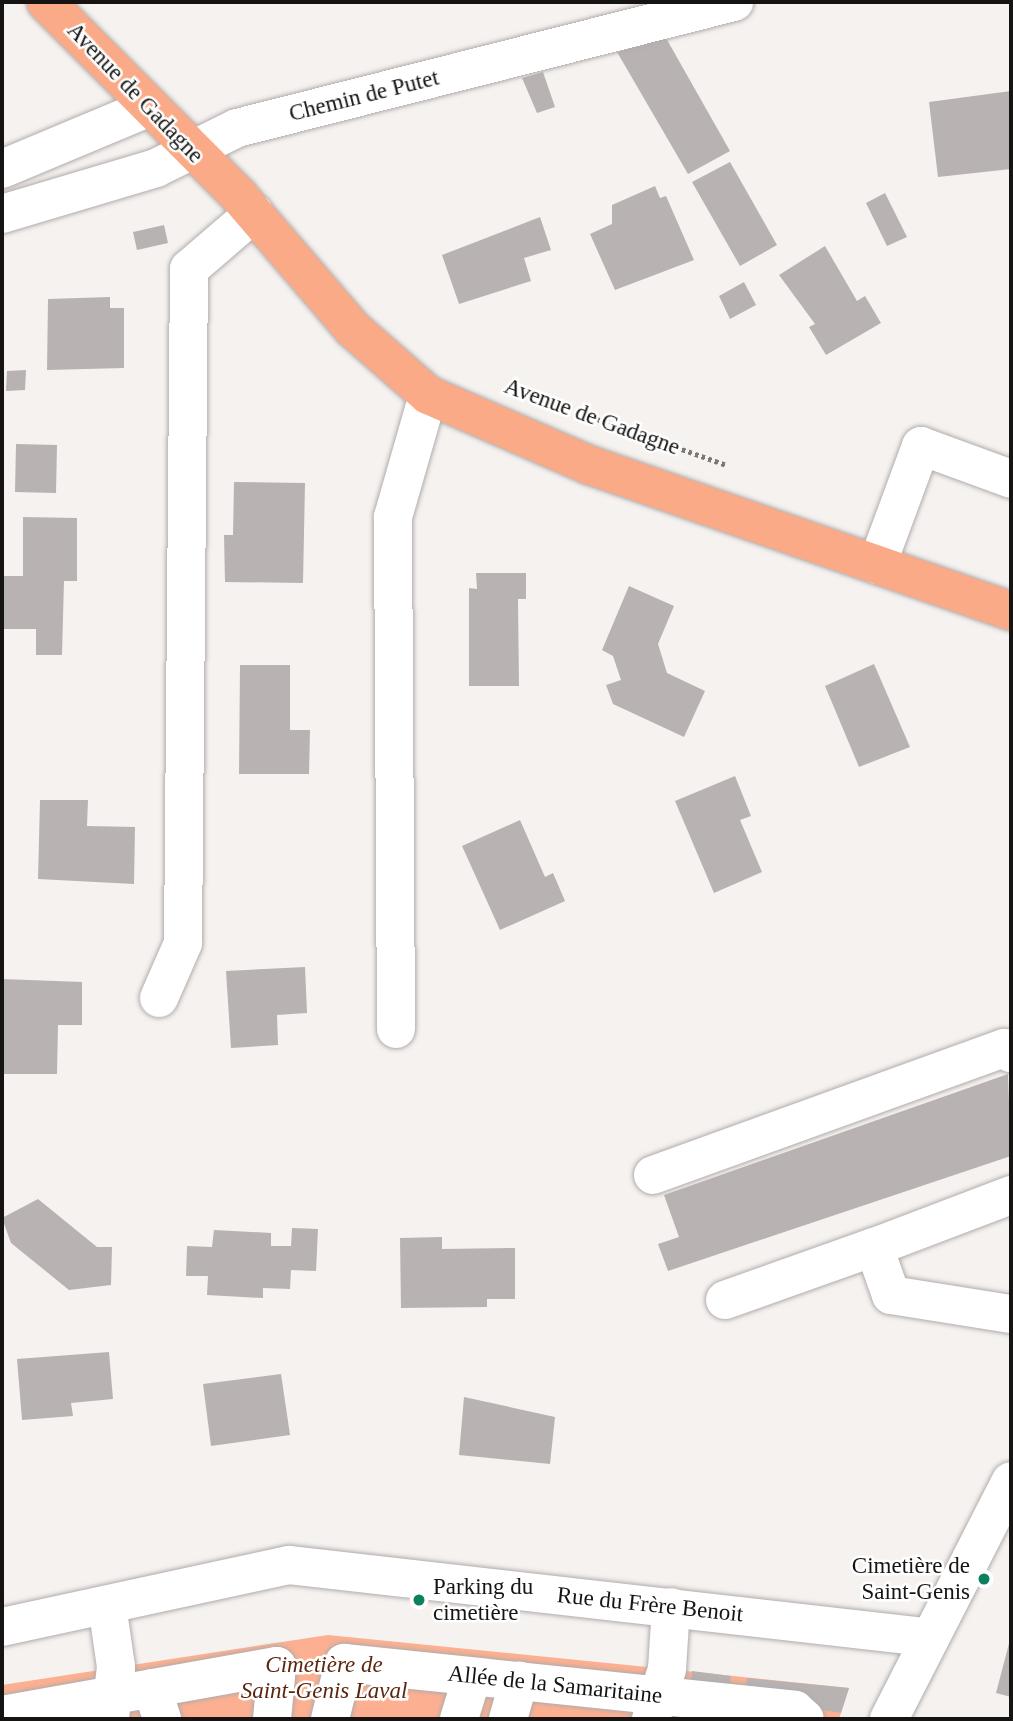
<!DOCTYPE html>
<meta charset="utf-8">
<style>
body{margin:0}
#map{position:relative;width:1013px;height:1721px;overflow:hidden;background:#f6f2f0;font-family:"Times New Roman",serif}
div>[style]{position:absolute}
.green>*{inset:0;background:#fdb091}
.building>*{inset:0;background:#b8b3b2}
.path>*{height:4.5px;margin-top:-2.25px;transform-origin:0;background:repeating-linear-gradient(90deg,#7b7877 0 3.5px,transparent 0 7px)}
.roads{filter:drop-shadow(0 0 2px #b1acab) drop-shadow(0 0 2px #b1acab)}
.minor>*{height:38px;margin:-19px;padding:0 19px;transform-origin:19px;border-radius:19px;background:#fff}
.major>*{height:38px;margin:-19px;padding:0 19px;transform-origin:19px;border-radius:19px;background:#faaa86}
.dots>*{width:19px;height:19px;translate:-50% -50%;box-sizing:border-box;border:4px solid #fff;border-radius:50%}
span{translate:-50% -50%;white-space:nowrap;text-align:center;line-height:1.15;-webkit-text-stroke:5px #fff;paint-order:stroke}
.street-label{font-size:23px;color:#151413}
.poi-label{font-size:23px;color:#151413}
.right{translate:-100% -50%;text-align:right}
.left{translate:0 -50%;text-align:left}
.park-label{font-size:23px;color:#5b260e;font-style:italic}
.frame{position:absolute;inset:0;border:4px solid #151413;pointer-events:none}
</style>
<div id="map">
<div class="green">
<i style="clip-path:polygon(328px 1635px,667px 1669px,849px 1688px,839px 1719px,2px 1719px,2px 1685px)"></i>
</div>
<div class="building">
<i style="clip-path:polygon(666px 38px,730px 151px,688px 174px,617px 52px)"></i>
<i style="clip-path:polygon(543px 72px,555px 107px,537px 113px,522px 78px)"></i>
<i style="clip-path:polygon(1011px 91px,1011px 169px,938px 177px,929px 102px)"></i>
<i style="clip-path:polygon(730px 162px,777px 245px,740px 266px,692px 182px)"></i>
<i style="clip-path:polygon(655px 186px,660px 198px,666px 196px,694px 260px,615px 290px,590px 234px,612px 224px,612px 205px)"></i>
<i style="clip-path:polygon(885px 193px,907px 237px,887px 246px,866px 203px)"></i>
<i style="clip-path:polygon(540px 217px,551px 250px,524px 258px,531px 281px,459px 304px,442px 255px)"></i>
<i style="clip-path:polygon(164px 225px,168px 243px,137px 250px,133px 232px)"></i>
<i style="clip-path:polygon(825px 246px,857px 301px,865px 296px,881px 323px,826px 355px,809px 327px,815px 324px,779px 275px)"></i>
<i style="clip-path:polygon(744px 282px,756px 305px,730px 319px,719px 296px)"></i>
<i style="clip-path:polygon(110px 297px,110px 308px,124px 308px,124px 368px,47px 370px,48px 299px)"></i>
<i style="clip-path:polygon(26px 370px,25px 390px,6px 391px,7px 371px)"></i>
<i style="clip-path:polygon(16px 444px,57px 445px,56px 493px,15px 492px)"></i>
<i style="clip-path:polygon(234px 482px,305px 483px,303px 583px,225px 582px,224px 535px,233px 535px)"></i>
<i style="clip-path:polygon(23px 517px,77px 518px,77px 581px,64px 581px,62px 655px,36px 655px,36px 629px,2px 629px,2px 576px,23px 576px)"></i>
<i style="clip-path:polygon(476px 573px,526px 573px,526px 599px,518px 599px,519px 686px,469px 686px,469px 588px,477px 589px)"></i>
<i style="clip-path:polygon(629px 586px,674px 606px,658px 644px,667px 673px,705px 691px,684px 737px,613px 704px,606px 685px,621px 680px,613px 656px,602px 650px)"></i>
<i style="clip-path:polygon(874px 664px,910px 747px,859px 767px,825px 686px)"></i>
<i style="clip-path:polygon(240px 665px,290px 665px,290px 730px,310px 730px,309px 774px,239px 774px)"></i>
<i style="clip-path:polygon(735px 776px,751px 816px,740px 820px,762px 872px,714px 893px,675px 801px)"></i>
<i style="clip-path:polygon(40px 800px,88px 800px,87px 826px,135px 827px,134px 884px,38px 879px)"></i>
<i style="clip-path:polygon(520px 820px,545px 877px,553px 873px,565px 901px,500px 930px,462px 846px)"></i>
<i style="clip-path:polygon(305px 967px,307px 1013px,277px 1015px,278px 1045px,231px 1048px,226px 971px)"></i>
<i style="clip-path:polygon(2px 979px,82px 982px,82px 1025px,58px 1025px,57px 1074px,2px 1074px)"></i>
<i style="clip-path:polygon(1008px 1074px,1011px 1156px,668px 1271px,658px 1244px,679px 1237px,664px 1195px)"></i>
<i style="clip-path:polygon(38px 1199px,97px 1247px,112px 1247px,111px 1285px,69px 1290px,11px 1243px,2px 1218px)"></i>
<i style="clip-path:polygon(292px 1228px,318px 1229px,316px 1271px,291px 1270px,290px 1289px,263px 1288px,263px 1298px,207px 1295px,208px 1276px,186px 1276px,187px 1246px,212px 1247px,214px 1230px,271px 1233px,271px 1246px,291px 1246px)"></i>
<i style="clip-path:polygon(442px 1237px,442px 1249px,515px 1248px,515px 1299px,487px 1299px,487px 1307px,401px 1308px,400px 1238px)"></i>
<i style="clip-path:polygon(109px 1352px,113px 1399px,71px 1403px,73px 1416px,22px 1420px,17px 1359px)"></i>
<i style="clip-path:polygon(281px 1374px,290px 1435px,211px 1446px,203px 1384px)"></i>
<i style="clip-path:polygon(464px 1397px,555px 1417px,550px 1464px,459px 1455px)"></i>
<i style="clip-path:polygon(1011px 1636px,1011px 1697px,996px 1693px)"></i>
<i style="clip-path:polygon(692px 1671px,731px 1676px,728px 1695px,690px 1690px)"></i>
<i style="clip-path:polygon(747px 1678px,849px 1688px,841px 1713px,745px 1698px)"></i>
</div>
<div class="path">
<i style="left:583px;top:414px;width:152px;rotate:19.6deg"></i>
</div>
<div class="roads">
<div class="minor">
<i style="left:2px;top:169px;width:160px;rotate:-22.7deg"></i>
<i style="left:2px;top:214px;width:161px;rotate:-16.6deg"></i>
<i style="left:156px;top:168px;width:90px;rotate:-26.3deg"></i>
<i style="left:237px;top:128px;width:513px;rotate:-14.23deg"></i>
<i style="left:877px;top:565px;width:127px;rotate:-69.7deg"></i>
<i style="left:921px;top:446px;width:96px;rotate:20.1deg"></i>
<i style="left:159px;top:998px;width:60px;rotate:-66.4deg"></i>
<i style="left:183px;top:943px;width:674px;rotate:-89.49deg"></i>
<i style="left:189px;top:269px;width:86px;rotate:-40.7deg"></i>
<i style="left:396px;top:1029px;width:512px;rotate:-90.34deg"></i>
<i style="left:393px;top:517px;width:127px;rotate:-74deg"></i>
<i style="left:653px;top:1175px;width:373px;rotate:-19.9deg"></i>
<i style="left:1004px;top:1048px;width:9px;rotate:36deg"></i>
<i style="left:1011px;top:1195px;width:147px;rotate:159.2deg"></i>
<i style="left:874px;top:1247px;width:51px;rotate:70.5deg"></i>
<i style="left:891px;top:1295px;width:121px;rotate:9deg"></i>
<i style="left:725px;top:1300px;width:158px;rotate:-19.6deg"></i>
<i style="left:107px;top:1605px;width:63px;rotate:81.7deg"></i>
<i style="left:116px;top:1667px;width:50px;rotate:96.8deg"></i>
<i style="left:2px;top:1627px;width:294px;rotate:-12.2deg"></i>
<i style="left:289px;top:1565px;width:641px;rotate:6.45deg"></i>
<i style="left:152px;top:1688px;width:33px;rotate:72deg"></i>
<i style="left:2px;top:1715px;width:279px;rotate:-10.1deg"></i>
<i style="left:277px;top:1666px;width:53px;rotate:95.4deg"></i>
<i style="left:330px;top:1719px;width:58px;rotate:-76deg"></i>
<i style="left:344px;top:1663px;width:453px;rotate:5.9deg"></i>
<i style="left:795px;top:1710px;width:13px;rotate:42deg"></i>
<i style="left:459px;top:1719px;width:44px;rotate:-72.8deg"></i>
<i style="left:508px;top:1719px;width:40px;rotate:-74deg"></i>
<i style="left:651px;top:1719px;width:52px;rotate:-72.3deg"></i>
<i style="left:667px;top:1669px;width:62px;rotate:-86.3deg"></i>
<i style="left:889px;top:1719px;width:267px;rotate:-62.9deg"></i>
</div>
<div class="major">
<i style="left:46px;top:2px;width:274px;rotate:45.1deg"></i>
<i style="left:239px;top:196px;width:175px;rotate:49.4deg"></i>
<i style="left:353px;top:329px;width:100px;rotate:41.3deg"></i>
<i style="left:428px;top:395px;width:176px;rotate:23.5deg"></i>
<i style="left:589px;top:465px;width:447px;rotate:19.1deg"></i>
</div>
</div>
<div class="dots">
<i style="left:984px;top:1579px;background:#0d805e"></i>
<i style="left:419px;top:1600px;background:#0d805e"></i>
</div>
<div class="street-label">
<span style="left:135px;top:93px;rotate:46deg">Avenue de Gadagne</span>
<span style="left:364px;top:96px;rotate:-14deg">Chemin de Putet</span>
<span style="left:592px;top:417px;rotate:20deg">Avenue de Gadagne</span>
<span style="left:650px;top:1605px;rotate:6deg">Rue du Frère Benoit</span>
<span style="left:555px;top:1685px;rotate:6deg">Allée de la Samaritaine</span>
</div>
<div class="poi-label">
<span class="right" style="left:970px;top:1579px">Cimetière de<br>Saint-Genis</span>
<span class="left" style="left:433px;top:1600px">Parking du<br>cimetière</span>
</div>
<div class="park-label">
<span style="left:324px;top:1678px">Cimetière de<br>Saint-Genis Laval</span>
</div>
<div class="frame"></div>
</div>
